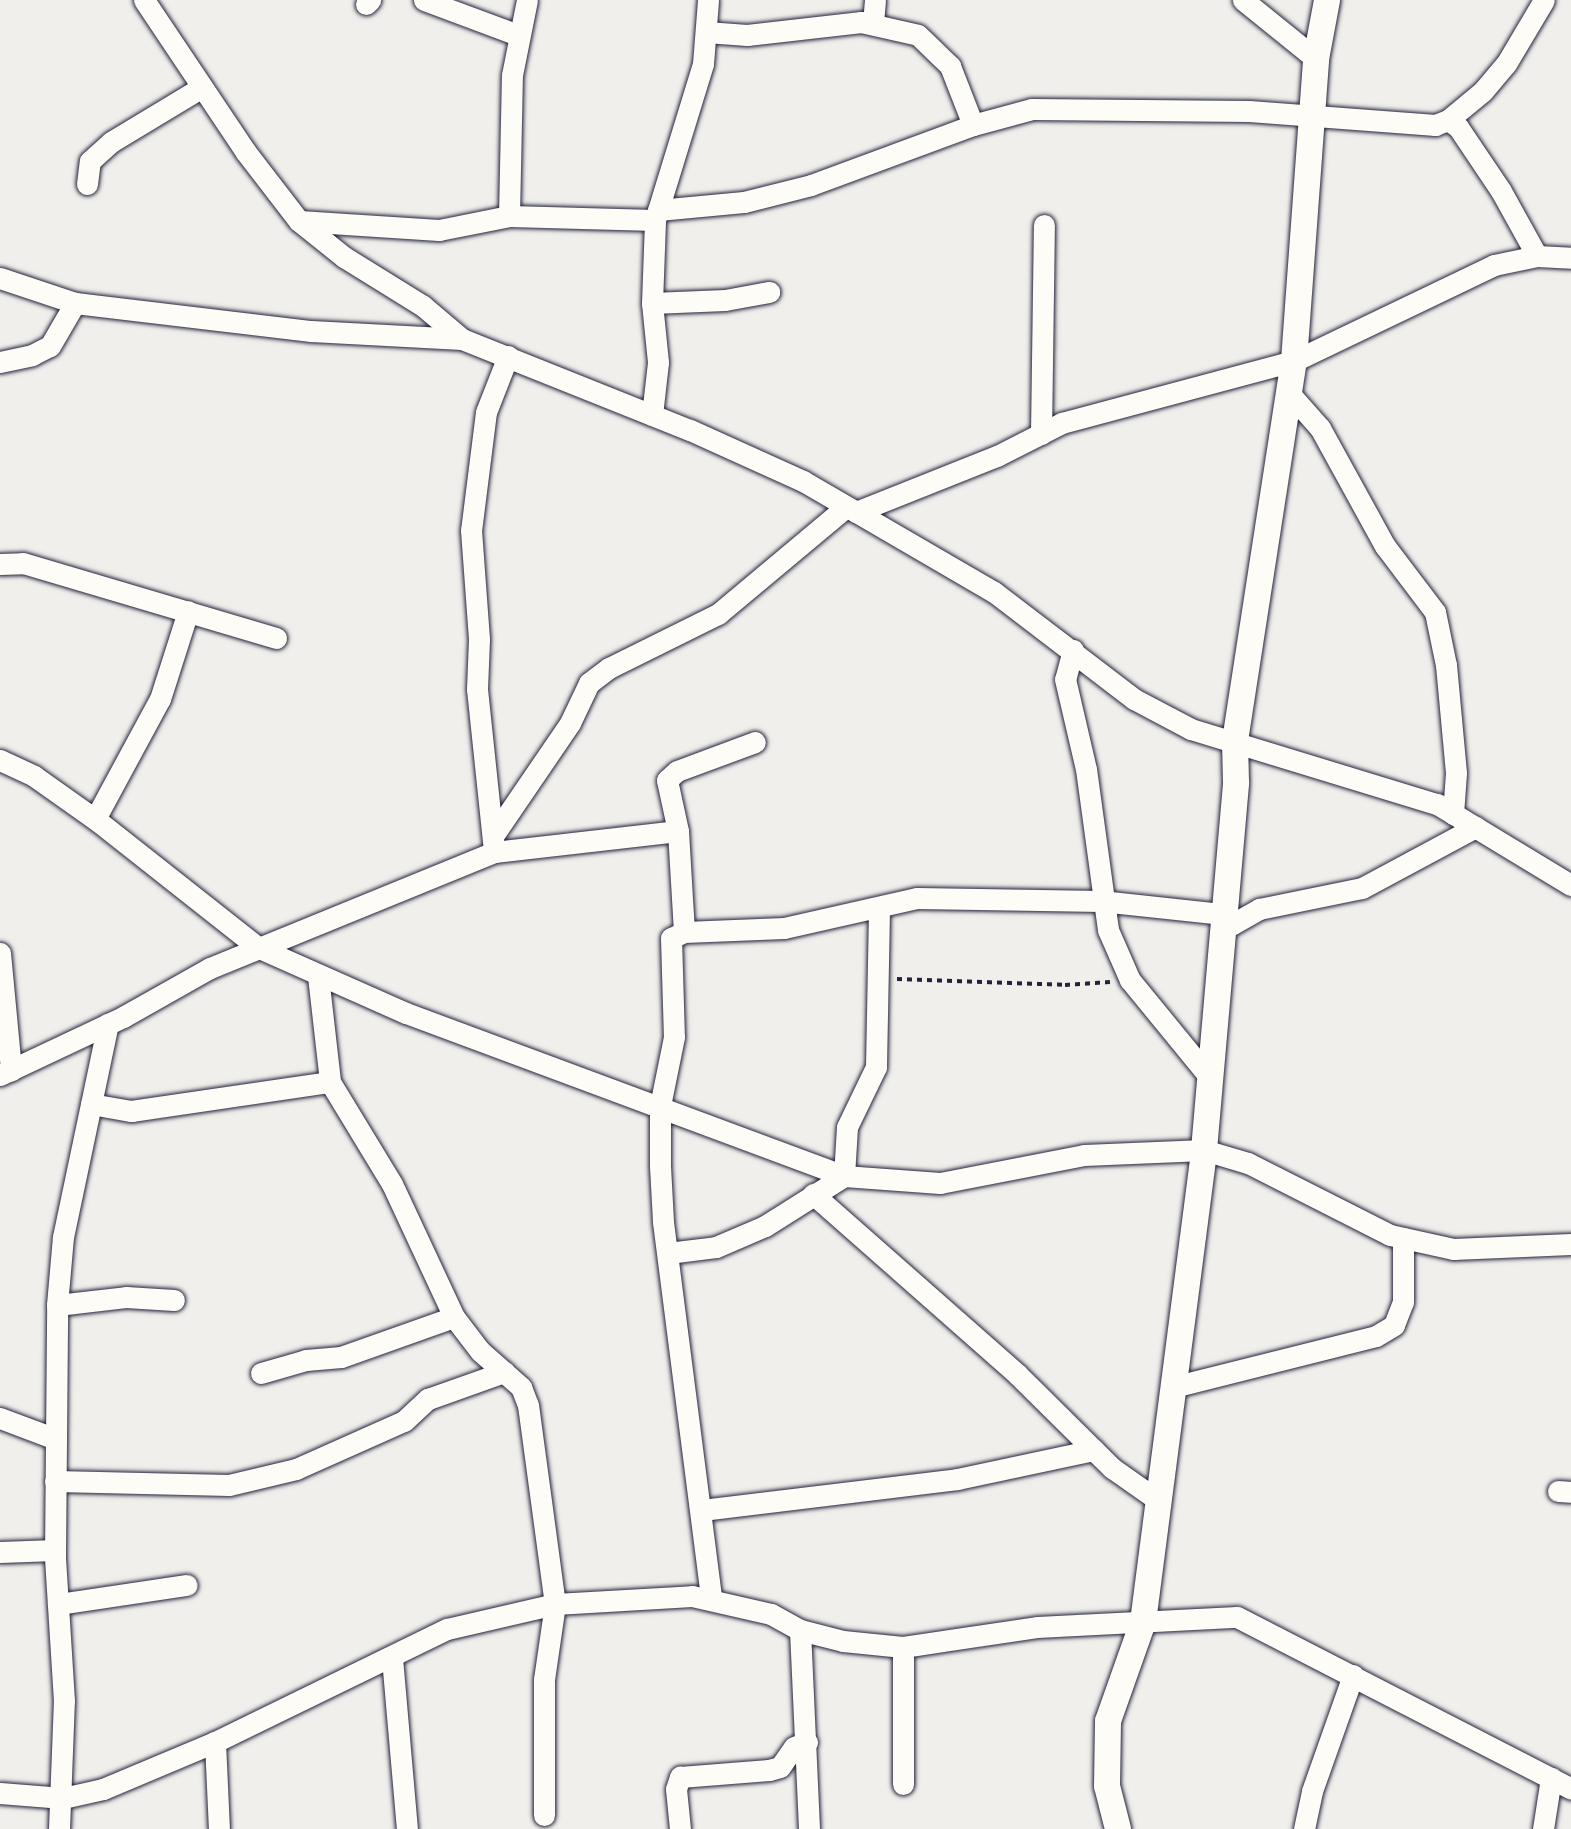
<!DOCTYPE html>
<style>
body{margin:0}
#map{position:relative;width:1571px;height:1829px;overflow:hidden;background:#f0efec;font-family:"Patrick Hand",sans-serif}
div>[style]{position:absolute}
.path>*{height:3.5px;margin-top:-1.75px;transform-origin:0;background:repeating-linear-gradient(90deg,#22223b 0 5px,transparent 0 10px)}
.roads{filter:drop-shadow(0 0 2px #22223b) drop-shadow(0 0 2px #22223b)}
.minor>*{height:21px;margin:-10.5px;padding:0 10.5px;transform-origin:10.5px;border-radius:10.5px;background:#fdfcf7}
.tertiary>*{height:26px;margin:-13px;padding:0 13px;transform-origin:13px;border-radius:13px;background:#fdfcf7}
span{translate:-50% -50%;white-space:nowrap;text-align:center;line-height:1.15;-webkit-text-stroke:6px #fdfcf7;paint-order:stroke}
</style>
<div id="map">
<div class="path">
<i style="left:897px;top:979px;width:168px;rotate:2deg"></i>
<i style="left:1065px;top:985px;width:45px;rotate:-3.8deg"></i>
</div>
<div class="roads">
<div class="minor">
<i style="left:144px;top:0;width:182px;rotate:56.2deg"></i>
<i style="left:245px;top:151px;width:88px;rotate:52.4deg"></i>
<i style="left:299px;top:221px;width:58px;rotate:38.7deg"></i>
<i style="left:344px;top:257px;width:93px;rotate:31.8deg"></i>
<i style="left:423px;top:306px;width:51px;rotate:40.2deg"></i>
<i style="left:462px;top:339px;width:245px;rotate:21.8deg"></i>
<i style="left:690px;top:430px;width:124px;rotate:24.3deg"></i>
<i style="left:803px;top:481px;width:221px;rotate:30.2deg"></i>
<i style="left:994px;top:592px;width:176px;rotate:37.4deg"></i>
<i style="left:1134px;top:699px;width:64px;rotate:27.8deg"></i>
<i style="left:1191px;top:729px;width:257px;rotate:17deg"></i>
<i style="left:1437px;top:804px;width:157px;rotate:31.2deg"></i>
<i style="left:424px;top:0;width:100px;rotate:20.4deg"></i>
<i style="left:1243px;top:0;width:94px;rotate:38.9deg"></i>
<i style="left:366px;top:4px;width:6px;rotate:-45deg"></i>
<i style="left:873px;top:23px;width:23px;rotate:-85deg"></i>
<i style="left:706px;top:32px;width:41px;rotate:4.2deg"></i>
<i style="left:747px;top:35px;width:115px;rotate:-6.5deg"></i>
<i style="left:861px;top:22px;width:58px;rotate:12.8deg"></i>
<i style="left:918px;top:35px;width:45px;rotate:44.1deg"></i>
<i style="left:950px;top:66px;width:63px;rotate:68.7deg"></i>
<i style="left:1448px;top:120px;width:12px;rotate:35deg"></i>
<i style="left:1458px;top:127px;width:77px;rotate:56.1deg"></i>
<i style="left:1501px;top:191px;width:74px;rotate:61deg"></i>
<i style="left:87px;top:184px;width:23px;rotate:-83deg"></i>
<i style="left:90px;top:161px;width:28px;rotate:-42deg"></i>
<i style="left:111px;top:142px;width:106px;rotate:-31.1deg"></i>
<i style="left:658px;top:210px;width:86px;rotate:-5.3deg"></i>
<i style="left:744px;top:202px;width:69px;rotate:-14.2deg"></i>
<i style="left:811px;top:185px;width:173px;rotate:-20.3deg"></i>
<i style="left:973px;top:125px;width:61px;rotate:-15.2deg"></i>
<i style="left:1032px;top:109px;width:217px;rotate:0.5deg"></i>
<i style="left:1249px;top:111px;width:187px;rotate:4.3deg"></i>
<i style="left:1435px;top:125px;width:14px;rotate:-21deg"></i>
<i style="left:1448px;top:120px;width:45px;rotate:-39.6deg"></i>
<i style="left:1483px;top:91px;width:35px;rotate:-50deg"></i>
<i style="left:1506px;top:64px;width:74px;rotate:-59.3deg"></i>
<i style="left:509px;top:216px;width:141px;rotate:-88.8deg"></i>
<i style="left:512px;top:75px;width:76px;rotate:-78.7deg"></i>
<i style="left:299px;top:221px;width:140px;rotate:3.7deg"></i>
<i style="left:439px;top:230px;width:71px;rotate:-11.3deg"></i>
<i style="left:509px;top:216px;width:146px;rotate:1.6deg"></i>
<i style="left:0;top:278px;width:79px;rotate:18.4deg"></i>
<i style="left:75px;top:303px;width:238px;rotate:6.8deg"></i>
<i style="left:311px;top:331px;width:151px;rotate:3deg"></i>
<i style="left:652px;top:303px;width:73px;rotate:-2.4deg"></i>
<i style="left:725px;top:300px;width:45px;rotate:-10.3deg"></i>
<i style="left:508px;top:356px;width:60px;rotate:111.4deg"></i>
<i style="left:486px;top:412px;width:119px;rotate:97.2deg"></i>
<i style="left:471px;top:530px;width:109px;rotate:85.8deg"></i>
<i style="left:479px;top:639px;width:50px;rotate:92.3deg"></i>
<i style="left:477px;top:689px;width:164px;rotate:84deg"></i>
<i style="left:494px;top:852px;width:185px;rotate:-6.5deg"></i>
<i style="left:678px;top:831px;width:101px;rotate:86.6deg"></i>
<i style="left:684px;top:932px;width:100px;rotate:-2.3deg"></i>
<i style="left:784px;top:928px;width:136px;rotate:-12.7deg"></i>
<i style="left:917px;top:898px;width:184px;rotate:0.9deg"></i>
<i style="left:1101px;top:901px;width:123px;rotate:6.1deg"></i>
<i style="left:0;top:362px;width:33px;rotate:-12deg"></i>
<i style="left:32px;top:355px;width:20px;rotate:-27deg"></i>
<i style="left:50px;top:346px;width:50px;rotate:-59.8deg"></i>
<i style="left:1289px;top:393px;width:47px;rotate:48.5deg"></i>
<i style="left:1320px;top:428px;width:135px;rotate:61.2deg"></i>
<i style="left:1385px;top:546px;width:83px;rotate:52.9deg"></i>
<i style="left:1435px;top:612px;width:54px;rotate:78.3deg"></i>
<i style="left:1446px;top:665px;width:108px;rotate:84.7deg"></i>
<i style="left:1456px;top:773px;width:41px;rotate:94.2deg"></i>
<i style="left:652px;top:415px;width:53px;rotate:-83.5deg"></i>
<i style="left:658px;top:362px;width:59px;rotate:-95.8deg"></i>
<i style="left:652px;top:303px;width:83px;rotate:-87.9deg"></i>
<i style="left:655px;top:220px;width:163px;rotate:-72.9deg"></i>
<i style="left:703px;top:64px;width:64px;rotate:-85.5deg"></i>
<i style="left:1041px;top:434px;width:209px;rotate:-89.2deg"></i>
<i style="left:856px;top:512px;width:152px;rotate:-21.7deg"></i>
<i style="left:997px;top:456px;width:73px;rotate:-26.9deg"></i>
<i style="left:1062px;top:423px;width:240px;rotate:-15deg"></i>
<i style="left:1294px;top:361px;width:222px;rotate:-25.6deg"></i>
<i style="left:1494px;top:265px;width:44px;rotate:-11.8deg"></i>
<i style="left:1537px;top:256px;width:34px;rotate:3deg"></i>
<i style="left:0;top:564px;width:23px;rotate:-2deg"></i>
<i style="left:23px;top:563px;width:264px;rotate:16.5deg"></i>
<i style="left:1073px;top:650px;width:30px;rotate:105deg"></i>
<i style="left:1065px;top:679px;width:92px;rotate:76.9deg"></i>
<i style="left:1086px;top:769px;width:162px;rotate:82.2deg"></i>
<i style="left:1108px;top:930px;width:55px;rotate:66.3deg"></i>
<i style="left:1130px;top:980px;width:128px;rotate:50.7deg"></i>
<i style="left:0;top:760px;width:38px;rotate:25deg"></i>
<i style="left:34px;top:776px;width:80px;rotate:35.3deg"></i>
<i style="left:99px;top:822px;width:201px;rotate:38.3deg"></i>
<i style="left:257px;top:947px;width:163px;rotate:23.9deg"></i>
<i style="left:406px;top:1013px;width:467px;rotate:20.4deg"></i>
<i style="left:844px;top:1176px;width:96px;rotate:4.2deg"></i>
<i style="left:940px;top:1183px;width:147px;rotate:-11deg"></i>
<i style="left:1084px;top:1155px;width:120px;rotate:-2.4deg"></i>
<i style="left:1204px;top:1150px;width:46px;rotate:16.5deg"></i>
<i style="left:1248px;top:1163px;width:159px;rotate:26.9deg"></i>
<i style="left:1390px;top:1235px;width:65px;rotate:12.5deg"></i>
<i style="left:1453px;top:1249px;width:118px;rotate:-2.4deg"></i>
<i style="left:95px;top:819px;width:136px;rotate:-61.6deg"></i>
<i style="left:160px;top:699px;width:92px;rotate:-72.3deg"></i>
<i style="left:678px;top:831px;width:52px;rotate:-102.2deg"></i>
<i style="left:667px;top:780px;width:13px;rotate:-42deg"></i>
<i style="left:677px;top:771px;width:83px;rotate:-20.4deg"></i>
<i style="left:495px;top:833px;width:133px;rotate:-55.7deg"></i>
<i style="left:570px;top:723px;width:44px;rotate:-64.6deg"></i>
<i style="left:589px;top:683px;width:25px;rotate:-37deg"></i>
<i style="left:609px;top:668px;width:122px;rotate:-26.4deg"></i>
<i style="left:718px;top:614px;width:167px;rotate:-39.9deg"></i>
<i style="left:1222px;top:930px;width:43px;rotate:-29.6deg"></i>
<i style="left:1259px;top:909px;width:105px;rotate:-11.5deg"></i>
<i style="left:1362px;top:888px;width:129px;rotate:-28.2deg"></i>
<i style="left:684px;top:932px;width:14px;rotate:155deg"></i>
<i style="left:671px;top:938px;width:99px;rotate:88.3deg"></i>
<i style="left:674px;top:1037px;width:70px;rotate:101.5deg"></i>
<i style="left:660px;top:1106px;width:60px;rotate:90deg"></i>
<i style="left:660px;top:1166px;width:56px;rotate:86.9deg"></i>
<i style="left:663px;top:1222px;width:380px;rotate:82.7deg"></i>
<i style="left:0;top:953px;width:118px;rotate:84.6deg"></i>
<i style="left:318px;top:976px;width:107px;rotate:83.5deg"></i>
<i style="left:330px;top:1082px;width:119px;rotate:58.7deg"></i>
<i style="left:392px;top:1184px;width:147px;rotate:65deg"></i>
<i style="left:454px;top:1317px;width:43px;rotate:52.6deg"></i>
<i style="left:480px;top:1351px;width:55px;rotate:41.3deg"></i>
<i style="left:521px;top:1387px;width:19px;rotate:69deg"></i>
<i style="left:528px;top:1405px;width:201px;rotate:82.3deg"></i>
<i style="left:555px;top:1604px;width:76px;rotate:98.3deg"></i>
<i style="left:544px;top:1679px;width:136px;rotate:90deg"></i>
<i style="left:0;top:1075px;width:136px;rotate:-25.2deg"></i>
<i style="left:123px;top:1017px;width:100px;rotate:-29.4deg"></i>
<i style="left:210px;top:968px;width:307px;rotate:-22.2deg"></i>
<i style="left:91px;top:1104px;width:41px;rotate:9.9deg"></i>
<i style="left:131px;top:1111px;width:201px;rotate:-8.3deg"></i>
<i style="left:813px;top:1194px;width:272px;rotate:41.4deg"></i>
<i style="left:1017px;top:1374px;width:134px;rotate:44.7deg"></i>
<i style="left:1112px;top:1468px;width:57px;rotate:35.1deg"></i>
<i style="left:668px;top:1253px;width:48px;rotate:-7.1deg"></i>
<i style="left:716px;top:1247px;width:53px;rotate:-23.2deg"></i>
<i style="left:765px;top:1226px;width:93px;rotate:-32.3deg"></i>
<i style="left:844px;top:1176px;width:49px;rotate:-86.5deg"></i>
<i style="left:847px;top:1127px;width:67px;rotate:-64.2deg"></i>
<i style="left:876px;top:1067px;width:160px;rotate:-88.9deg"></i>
<i style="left:57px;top:1305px;width:69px;rotate:-6.6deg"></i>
<i style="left:126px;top:1297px;width:48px;rotate:3.6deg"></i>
<i style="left:261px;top:1373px;width:47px;rotate:-16.1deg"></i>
<i style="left:306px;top:1360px;width:35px;rotate:-5deg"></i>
<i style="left:341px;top:1357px;width:120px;rotate:-19.5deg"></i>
<i style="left:1173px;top:1387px;width:209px;rotate:-14.1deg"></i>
<i style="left:1376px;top:1336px;width:21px;rotate:-31deg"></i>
<i style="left:1394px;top:1325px;width:25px;rotate:-69deg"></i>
<i style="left:1403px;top:1302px;width:64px;rotate:-90deg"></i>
<i style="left:0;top:1418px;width:60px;rotate:20.6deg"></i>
<i style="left:55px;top:1481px;width:174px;rotate:1.3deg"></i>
<i style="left:229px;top:1485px;width:69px;rotate:-13.4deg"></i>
<i style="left:296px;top:1469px;width:118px;rotate:-24deg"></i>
<i style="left:404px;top:1421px;width:33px;rotate:-43deg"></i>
<i style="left:428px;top:1399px;width:81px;rotate:-19.6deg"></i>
<i style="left:1558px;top:1491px;width:13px;rotate:4deg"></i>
<i style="left:702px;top:1510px;width:257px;rotate:-6.9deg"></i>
<i style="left:957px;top:1479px;width:140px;rotate:-12deg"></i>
<i style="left:0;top:1552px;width:55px;rotate:-2.1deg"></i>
<i style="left:58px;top:1604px;width:130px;rotate:-8.4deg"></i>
<i style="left:800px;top:1630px;width:199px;rotate:87.4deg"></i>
<i style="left:903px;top:1647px;width:137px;rotate:90deg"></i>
<i style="left:392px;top:1658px;width:172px;rotate:85deg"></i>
<i style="left:215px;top:1742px;width:87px;rotate:87.4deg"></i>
<i style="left:0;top:1793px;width:63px;rotate:4.5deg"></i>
<i style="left:63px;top:1798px;width:41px;rotate:-12.7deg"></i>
<i style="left:103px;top:1789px;width:121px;rotate:-22.8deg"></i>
<i style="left:215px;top:1742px;width:258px;rotate:-26deg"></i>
<i style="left:447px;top:1629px;width:111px;rotate:-13deg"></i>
<i style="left:555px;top:1604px;width:137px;rotate:-3.3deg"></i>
<i style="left:692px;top:1596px;width:81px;rotate:12.8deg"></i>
<i style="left:771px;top:1614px;width:33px;rotate:29deg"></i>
<i style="left:800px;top:1630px;width:44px;rotate:14.3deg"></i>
<i style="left:843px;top:1641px;width:60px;rotate:5.7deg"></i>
<i style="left:903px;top:1647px;width:135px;rotate:-8.5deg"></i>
<i style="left:1037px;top:1627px;width:200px;rotate:-2.9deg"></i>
<i style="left:1237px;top:1617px;width:376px;rotate:27.2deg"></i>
<i style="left:59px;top:1829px;width:128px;rotate:-87.8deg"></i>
<i style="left:64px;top:1701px;width:145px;rotate:-93.6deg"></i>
<i style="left:55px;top:1556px;width:251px;rotate:-89.5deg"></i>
<i style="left:57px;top:1305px;width:68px;rotate:-85deg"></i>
<i style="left:63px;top:1237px;width:218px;rotate:-78.1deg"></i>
<i style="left:680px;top:1829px;width:40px;rotate:-95.7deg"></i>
<i style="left:676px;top:1789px;width:13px;rotate:-72deg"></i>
<i style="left:680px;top:1777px;width:89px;rotate:-4.5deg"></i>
<i style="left:769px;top:1770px;width:11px;rotate:-15deg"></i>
<i style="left:780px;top:1767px;width:24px;rotate:-55deg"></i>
<i style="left:794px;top:1747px;width:14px;rotate:-21deg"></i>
<i style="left:1304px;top:1829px;width:39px;rotate:-78deg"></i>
<i style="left:1312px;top:1791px;width:123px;rotate:-70.5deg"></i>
<i style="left:1543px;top:1829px;width:52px;rotate:-81.1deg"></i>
</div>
<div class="tertiary">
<i style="left:1118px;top:1829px;width:44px;rotate:-104.3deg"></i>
<i style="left:1107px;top:1786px;width:65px;rotate:-89.1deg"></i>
<i style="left:1108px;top:1721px;width:105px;rotate:-70.5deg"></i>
<i style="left:1143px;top:1622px;width:476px;rotate:-82.6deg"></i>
<i style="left:1204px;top:1150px;width:369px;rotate:-85deg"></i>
<i style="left:1236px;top:782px;width:41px;rotate:-91.4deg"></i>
<i style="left:1235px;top:741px;width:385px;rotate:-81.2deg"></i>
<i style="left:1294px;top:361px;width:303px;rotate:-85.8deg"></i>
<i style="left:1316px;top:59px;width:60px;rotate:-79.4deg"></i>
</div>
</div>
</div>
